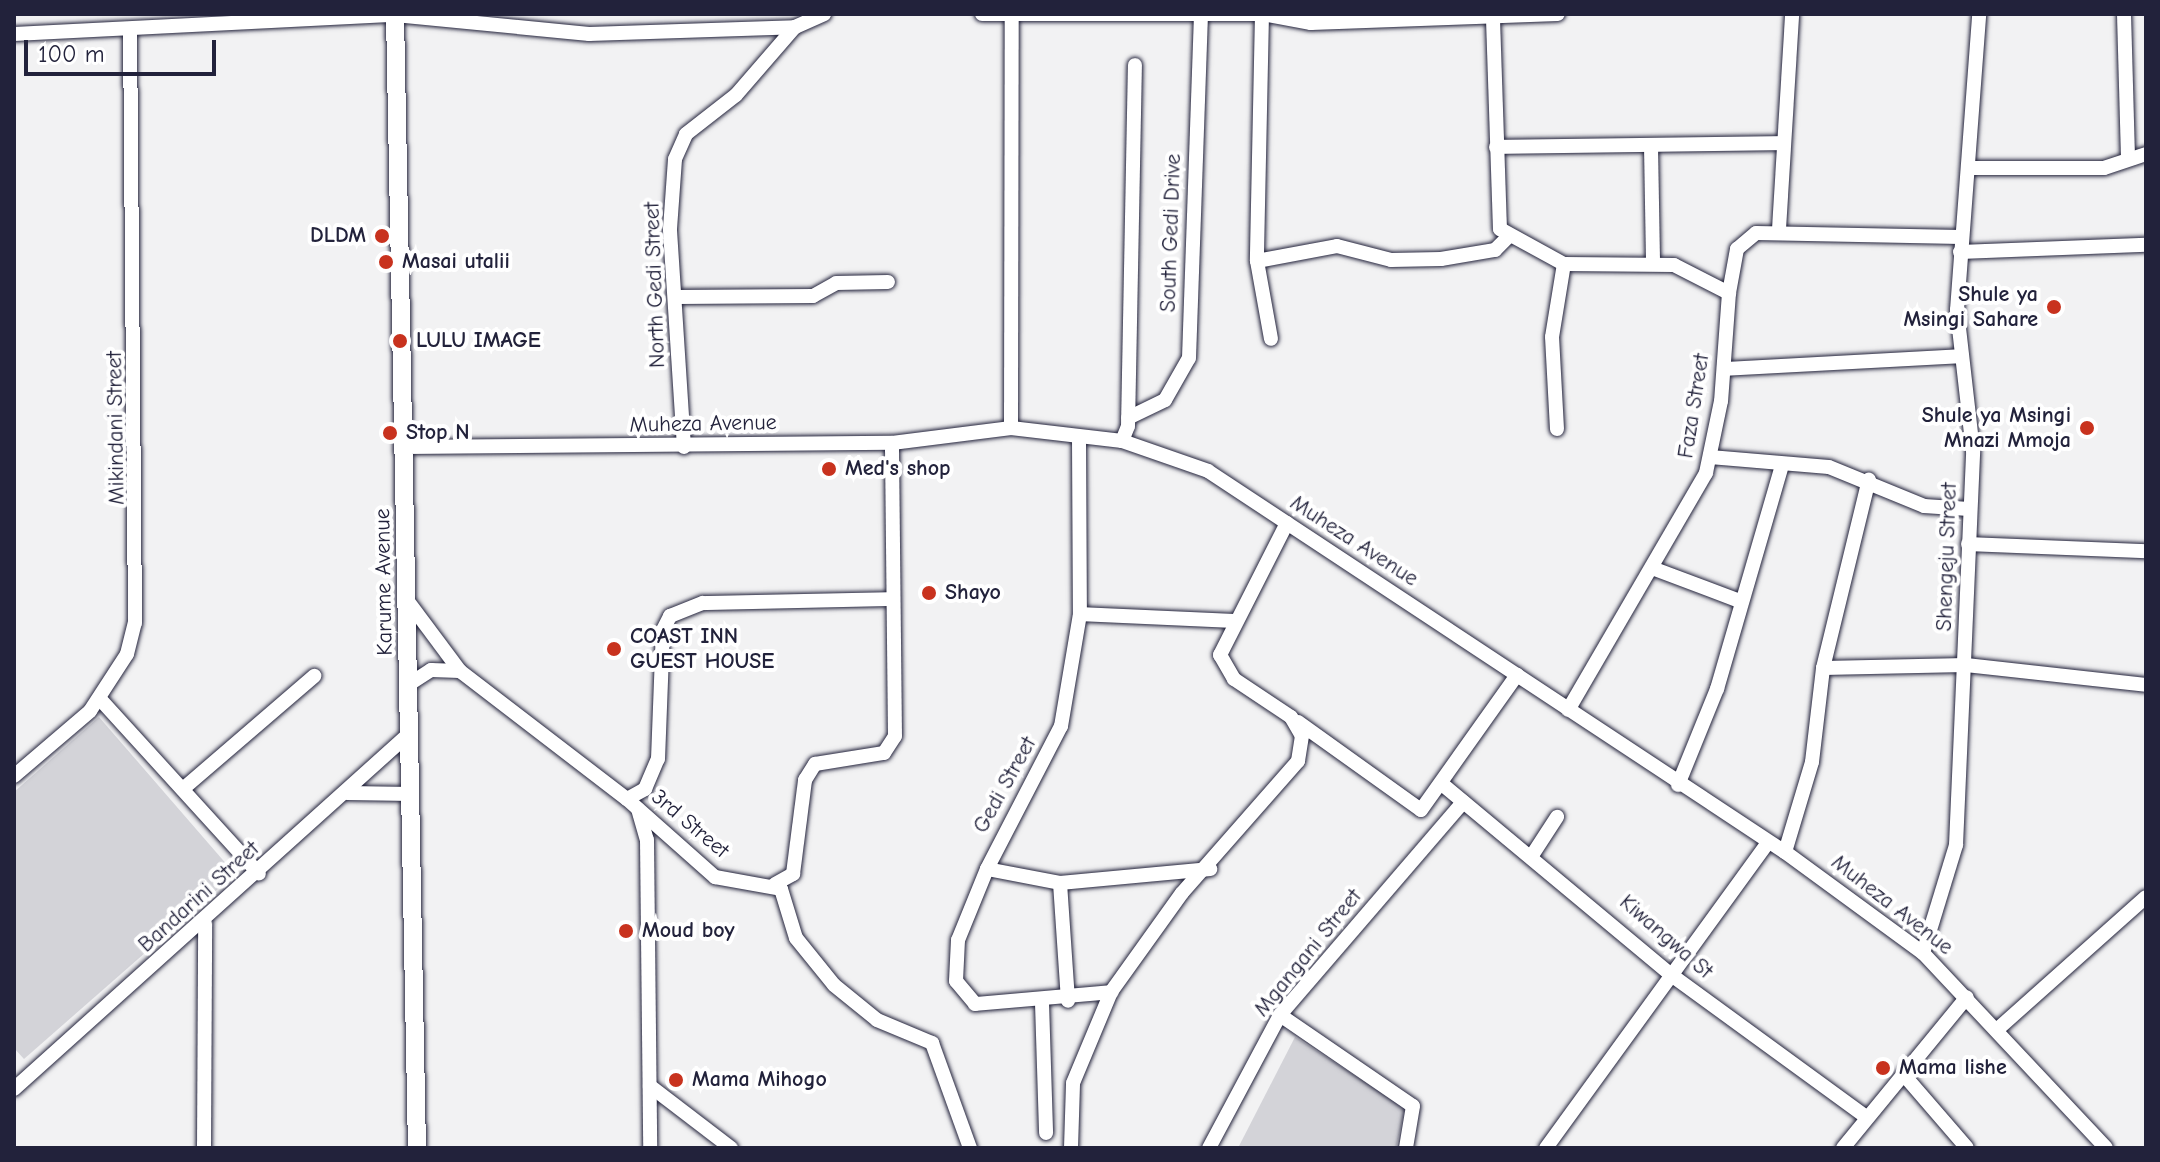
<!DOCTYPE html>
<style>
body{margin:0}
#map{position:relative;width:2160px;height:1162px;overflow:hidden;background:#f2f2f3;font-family:"Comic Neue",sans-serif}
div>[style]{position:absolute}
.green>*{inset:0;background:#d3d3d8}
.roads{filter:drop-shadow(0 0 2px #22223b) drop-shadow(0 0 2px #22223b)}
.minor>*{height:14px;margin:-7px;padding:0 7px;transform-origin:7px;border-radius:7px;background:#fff}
.major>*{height:18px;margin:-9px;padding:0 9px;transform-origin:9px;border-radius:9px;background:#fff}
.dots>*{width:22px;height:22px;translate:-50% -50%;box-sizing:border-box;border:4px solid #fff;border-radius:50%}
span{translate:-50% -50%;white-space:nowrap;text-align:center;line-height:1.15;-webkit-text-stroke:8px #fff;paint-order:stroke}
.street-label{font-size:22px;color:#22223b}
.poi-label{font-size:22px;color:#22223b;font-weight:700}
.right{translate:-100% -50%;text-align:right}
.left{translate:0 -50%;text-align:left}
.frame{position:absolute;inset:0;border:16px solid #22223b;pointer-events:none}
.scale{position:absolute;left:24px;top:40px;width:192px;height:36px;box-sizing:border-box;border:4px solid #22223b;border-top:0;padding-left:10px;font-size:24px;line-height:28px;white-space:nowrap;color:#22223b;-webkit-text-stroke:6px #fff;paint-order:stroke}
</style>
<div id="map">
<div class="green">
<i style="clip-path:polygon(99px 717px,235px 874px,24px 1059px,14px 1048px,14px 792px)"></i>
<i style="clip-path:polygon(1295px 1037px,1405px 1108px,1396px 1148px,1238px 1148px)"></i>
</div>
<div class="roads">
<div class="minor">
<i style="left:982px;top:14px;width:277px"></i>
<i style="left:1262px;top:14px;width:247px;rotate:91.2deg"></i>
<i style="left:1257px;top:261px;width:79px;rotate:79.8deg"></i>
<i style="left:1263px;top:14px;width:49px;rotate:10.6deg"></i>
<i style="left:1311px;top:23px;width:247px;rotate:-2.1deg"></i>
<i style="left:2124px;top:14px;width:142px;rotate:88.4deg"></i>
<i style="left:1493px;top:19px;width:210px;rotate:88.1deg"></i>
<i style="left:1500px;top:229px;width:73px;rotate:28.7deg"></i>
<i style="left:1564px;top:264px;width:110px;rotate:0.5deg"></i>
<i style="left:1674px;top:265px;width:62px;rotate:27deg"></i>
<i style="left:1729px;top:293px;width:108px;rotate:94.2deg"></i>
<i style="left:1721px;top:401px;width:74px;rotate:101.8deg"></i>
<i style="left:1706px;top:473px;width:274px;rotate:120.2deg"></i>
<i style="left:14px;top:34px;width:381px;rotate:-2.9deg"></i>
<i style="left:395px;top:15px;width:195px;rotate:5.6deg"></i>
<i style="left:589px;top:34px;width:206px;rotate:-1.9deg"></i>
<i style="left:795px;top:27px;width:32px;rotate:-24deg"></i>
<i style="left:1651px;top:146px;width:117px;rotate:89deg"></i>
<i style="left:1496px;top:147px;width:287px;rotate:-0.8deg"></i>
<i style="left:1969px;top:168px;width:135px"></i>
<i style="left:2104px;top:168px;width:44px;rotate:-18.4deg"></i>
<i style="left:1779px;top:229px;width:215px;rotate:-86.5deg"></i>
<i style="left:1960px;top:252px;width:186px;rotate:-2.2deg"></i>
<i style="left:1257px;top:261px;width:81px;rotate:-10.6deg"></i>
<i style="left:1337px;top:246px;width:56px;rotate:14.5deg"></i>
<i style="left:1391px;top:260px;width:50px;rotate:-1.1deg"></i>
<i style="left:1441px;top:259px;width:55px;rotate:-9.5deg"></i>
<i style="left:1495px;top:250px;width:20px;rotate:-45deg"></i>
<i style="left:1729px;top:293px;width:45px;rotate:-79.7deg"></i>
<i style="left:1737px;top:249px;width:25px;rotate:-40deg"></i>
<i style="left:1756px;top:233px;width:205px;rotate:1.1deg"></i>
<i style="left:677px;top:297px;width:136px;rotate:-0.4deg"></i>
<i style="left:813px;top:296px;width:26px;rotate:-29deg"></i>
<i style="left:836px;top:283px;width:52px;rotate:-1.1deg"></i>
<i style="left:1724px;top:369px;width:238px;rotate:-3.1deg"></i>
<i style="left:1128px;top:418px;width:41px;rotate:-25.9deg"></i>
<i style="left:1165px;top:400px;width:48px;rotate:-60.3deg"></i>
<i style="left:1189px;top:358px;width:344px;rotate:-88deg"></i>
<i style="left:1011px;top:428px;width:409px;rotate:-89.9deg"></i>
<i style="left:1557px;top:429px;width:92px;rotate:-93.1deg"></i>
<i style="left:1552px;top:337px;width:74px;rotate:-80.7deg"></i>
<i style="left:1079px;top:439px;width:175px;rotate:89.7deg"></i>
<i style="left:1080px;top:614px;width:114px;rotate:99.6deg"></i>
<i style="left:1061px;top:726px;width:161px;rotate:117.4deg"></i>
<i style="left:987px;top:869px;width:77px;rotate:112.2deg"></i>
<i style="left:958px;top:940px;width:41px;rotate:92.8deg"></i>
<i style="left:956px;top:981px;width:30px;rotate:50deg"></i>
<i style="left:975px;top:1004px;width:137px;rotate:-5deg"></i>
<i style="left:1122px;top:441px;width:16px;rotate:-68deg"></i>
<i style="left:1128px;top:426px;width:361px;rotate:-88.9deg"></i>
<i style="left:405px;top:447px;width:487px;rotate:-0.5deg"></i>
<i style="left:892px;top:443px;width:120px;rotate:-7.2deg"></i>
<i style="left:1011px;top:428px;width:112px;rotate:6.7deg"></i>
<i style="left:1122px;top:441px;width:91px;rotate:19.2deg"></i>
<i style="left:1208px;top:471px;width:691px;rotate:33.44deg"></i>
<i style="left:1785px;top:852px;width:171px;rotate:36.2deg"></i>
<i style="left:1923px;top:953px;width:267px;rotate:46.8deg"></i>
<i style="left:684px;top:447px;width:218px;rotate:-93.7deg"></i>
<i style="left:670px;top:229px;width:70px;rotate:-85.9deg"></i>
<i style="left:675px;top:159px;width:27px;rotate:-66deg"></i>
<i style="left:686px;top:134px;width:63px;rotate:-38deg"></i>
<i style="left:736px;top:95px;width:90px;rotate:-49.1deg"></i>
<i style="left:1710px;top:457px;width:119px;rotate:4.8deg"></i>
<i style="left:1829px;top:467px;width:103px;rotate:22.3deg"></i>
<i style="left:1924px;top:506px;width:45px;rotate:3.8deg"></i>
<i style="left:1968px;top:544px;width:178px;rotate:2.3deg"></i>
<i style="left:1652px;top:568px;width:94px;rotate:20.6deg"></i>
<i style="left:407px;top:600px;width:89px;rotate:53.3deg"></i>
<i style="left:460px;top:671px;width:210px;rotate:37.5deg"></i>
<i style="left:627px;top:799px;width:118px;rotate:41.6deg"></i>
<i style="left:715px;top:877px;width:67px;rotate:10.3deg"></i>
<i style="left:781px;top:889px;width:51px;rotate:73deg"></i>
<i style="left:796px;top:938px;width:60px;rotate:51deg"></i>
<i style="left:834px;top:985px;width:55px;rotate:39.1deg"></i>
<i style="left:877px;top:1020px;width:60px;rotate:22.7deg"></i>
<i style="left:932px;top:1043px;width:112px;rotate:70.1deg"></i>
<i style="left:1080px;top:614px;width:153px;rotate:2.6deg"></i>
<i style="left:1823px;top:668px;width:143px;rotate:-1.2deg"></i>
<i style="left:1966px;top:665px;width:181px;rotate:6.3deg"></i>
<i style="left:411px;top:683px;width:24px;rotate:-33deg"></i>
<i style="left:431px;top:670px;width:29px;rotate:2deg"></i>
<i style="left:100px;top:699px;width:236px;rotate:47.7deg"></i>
<i style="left:1298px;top:722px;width:151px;rotate:35.6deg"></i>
<i style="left:1421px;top:810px;width:166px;rotate:-54.6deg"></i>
<i style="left:14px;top:776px;width:100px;rotate:-40.5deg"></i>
<i style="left:90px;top:711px;width:68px;rotate:-57deg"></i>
<i style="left:127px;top:654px;width:32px;rotate:-76deg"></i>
<i style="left:135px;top:623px;width:591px;rotate:-90.48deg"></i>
<i style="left:1442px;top:784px;width:297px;rotate:39.8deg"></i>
<i style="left:1670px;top:974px;width:243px;rotate:36.1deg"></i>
<i style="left:1678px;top:785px;width:104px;rotate:-67.9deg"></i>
<i style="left:1717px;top:689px;width:230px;rotate:-73.8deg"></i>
<i style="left:184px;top:788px;width:172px;rotate:-40.7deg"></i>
<i style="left:347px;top:793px;width:65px;rotate:0.9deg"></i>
<i style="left:627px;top:799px;width:21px;rotate:-29deg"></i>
<i style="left:645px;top:789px;width:33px;rotate:-67deg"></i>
<i style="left:658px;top:759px;width:129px;rotate:-87.8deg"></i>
<i style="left:663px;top:630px;width:16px;rotate:-63deg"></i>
<i style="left:670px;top:616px;width:35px;rotate:-22deg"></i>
<i style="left:703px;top:603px;width:190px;rotate:-1.2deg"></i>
<i style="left:638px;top:809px;width:32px;rotate:74deg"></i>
<i style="left:647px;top:840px;width:308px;rotate:89.4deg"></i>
<i style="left:1785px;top:852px;width:94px;rotate:-73.3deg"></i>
<i style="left:1812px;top:762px;width:95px;rotate:-83.3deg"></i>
<i style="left:1823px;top:668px;width:194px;rotate:-76.3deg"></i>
<i style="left:1531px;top:857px;width:48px;rotate:-57deg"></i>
<i style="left:987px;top:869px;width:74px;rotate:10.9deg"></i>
<i style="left:1060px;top:883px;width:151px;rotate:-5.3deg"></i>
<i style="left:1060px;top:883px;width:118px;rotate:86.1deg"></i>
<i style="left:775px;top:884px;width:21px;rotate:-29deg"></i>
<i style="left:793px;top:874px;width:95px;rotate:-82.7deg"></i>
<i style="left:805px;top:780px;width:19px;rotate:-58deg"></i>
<i style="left:815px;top:764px;width:70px;rotate:-9.1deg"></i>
<i style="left:884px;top:753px;width:20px;rotate:-57deg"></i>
<i style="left:895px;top:736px;width:293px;rotate:-90.6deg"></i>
<i style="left:1923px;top:953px;width:113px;rotate:-73deg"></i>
<i style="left:1956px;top:845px;width:394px;rotate:-87.5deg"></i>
<i style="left:1973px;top:451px;width:142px;rotate:-96.5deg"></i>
<i style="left:1957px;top:310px;width:297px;rotate:-85.7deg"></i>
<i style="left:1042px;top:1003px;width:130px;rotate:88.2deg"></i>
<i style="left:1280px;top:1015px;width:161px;rotate:34.4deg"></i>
<i style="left:1413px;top:1106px;width:43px;rotate:99.5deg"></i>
<i style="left:2000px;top:1027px;width:195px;rotate:-41.7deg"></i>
<i style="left:1904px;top:1075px;width:96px;rotate:49.2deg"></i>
<i style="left:650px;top:1086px;width:102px;rotate:37.4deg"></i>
<i style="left:14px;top:1089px;width:532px;rotate:-41.96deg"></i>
<i style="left:204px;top:1148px;width:224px;rotate:-89.7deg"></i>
<i style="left:1071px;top:1148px;width:65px;rotate:-88.2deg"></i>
<i style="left:1073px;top:1083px;width:99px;rotate:-67.3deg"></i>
<i style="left:1111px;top:992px;width:122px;rotate:-54.4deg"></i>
<i style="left:1182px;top:893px;width:176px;rotate:-48.7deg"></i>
<i style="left:1298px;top:761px;width:25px;rotate:-81deg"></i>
<i style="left:1302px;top:736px;width:22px;rotate:-120deg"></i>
<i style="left:1291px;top:717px;width:69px;rotate:-146.3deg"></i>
<i style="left:1234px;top:679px;width:28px;rotate:-120deg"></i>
<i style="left:1220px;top:655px;width:148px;rotate:-63.1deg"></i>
<i style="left:1209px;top:1148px;width:151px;rotate:-61.9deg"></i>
<i style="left:1280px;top:1015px;width:281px;rotate:-49.3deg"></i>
<i style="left:1546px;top:1148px;width:377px;rotate:-54deg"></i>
<i style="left:1843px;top:1148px;width:195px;rotate:-50.6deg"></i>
</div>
<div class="major">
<i style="left:395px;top:14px;width:1134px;rotate:88.89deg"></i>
</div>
</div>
<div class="dots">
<i style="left:382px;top:236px;background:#c8321e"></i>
<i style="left:386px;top:262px;background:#c8321e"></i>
<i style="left:2054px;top:307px;background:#c8321e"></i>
<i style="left:400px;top:341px;background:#c8321e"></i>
<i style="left:2087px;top:428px;background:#c8321e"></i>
<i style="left:390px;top:433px;background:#c8321e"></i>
<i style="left:829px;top:469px;background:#c8321e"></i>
<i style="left:929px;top:593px;background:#c8321e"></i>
<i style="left:614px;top:649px;background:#c8321e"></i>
<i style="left:626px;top:931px;background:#c8321e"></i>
<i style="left:1883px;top:1068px;background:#c8321e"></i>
<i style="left:676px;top:1080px;background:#c8321e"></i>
</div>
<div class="street-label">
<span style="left:1171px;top:233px;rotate:-88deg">South Gedi Drive</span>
<span style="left:655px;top:285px;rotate:-92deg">North Gedi Street</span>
<span style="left:1694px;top:406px;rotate:-81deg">Faza Street</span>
<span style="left:703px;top:424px;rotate:-1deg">Muheza Avenue</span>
<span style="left:116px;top:428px;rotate:-91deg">Mikindani Street</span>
<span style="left:1354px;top:541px;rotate:33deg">Muheza Avenue</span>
<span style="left:1947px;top:557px;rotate:-88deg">Shengeju Street</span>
<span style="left:384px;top:582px;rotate:-91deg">Karume Avenue</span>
<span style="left:1005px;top:785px;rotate:-61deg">Gedi Street</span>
<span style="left:690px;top:824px;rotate:40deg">3rd Street</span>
<span style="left:199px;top:897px;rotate:-42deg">Bandarini Street</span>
<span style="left:1892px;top:905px;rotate:38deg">Muheza Avenue</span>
<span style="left:1666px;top:937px;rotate:41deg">Kiwangwa St</span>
<span style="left:1308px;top:953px;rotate:-51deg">Mgangani Street</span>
</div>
<div class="poi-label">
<span class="right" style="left:366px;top:236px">DLDM</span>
<span class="left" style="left:402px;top:262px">Masai utalii</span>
<span class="right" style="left:2038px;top:307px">Shule ya<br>Msingi Sahare</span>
<span class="left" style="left:416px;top:341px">LULU IMAGE</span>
<span class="right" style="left:2071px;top:428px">Shule ya Msingi<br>Mnazi Mmoja</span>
<span class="left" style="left:406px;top:433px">Stop N</span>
<span class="left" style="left:845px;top:469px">Med's shop</span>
<span class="left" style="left:945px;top:593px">Shayo</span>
<span class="left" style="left:630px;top:649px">COAST INN<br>GUEST HOUSE</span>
<span class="left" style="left:642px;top:931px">Moud boy</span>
<span class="left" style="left:1899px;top:1068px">Mama lishe</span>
<span class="left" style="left:692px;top:1080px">Mama Mihogo</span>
</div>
<div class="frame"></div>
<div class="scale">100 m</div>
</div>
